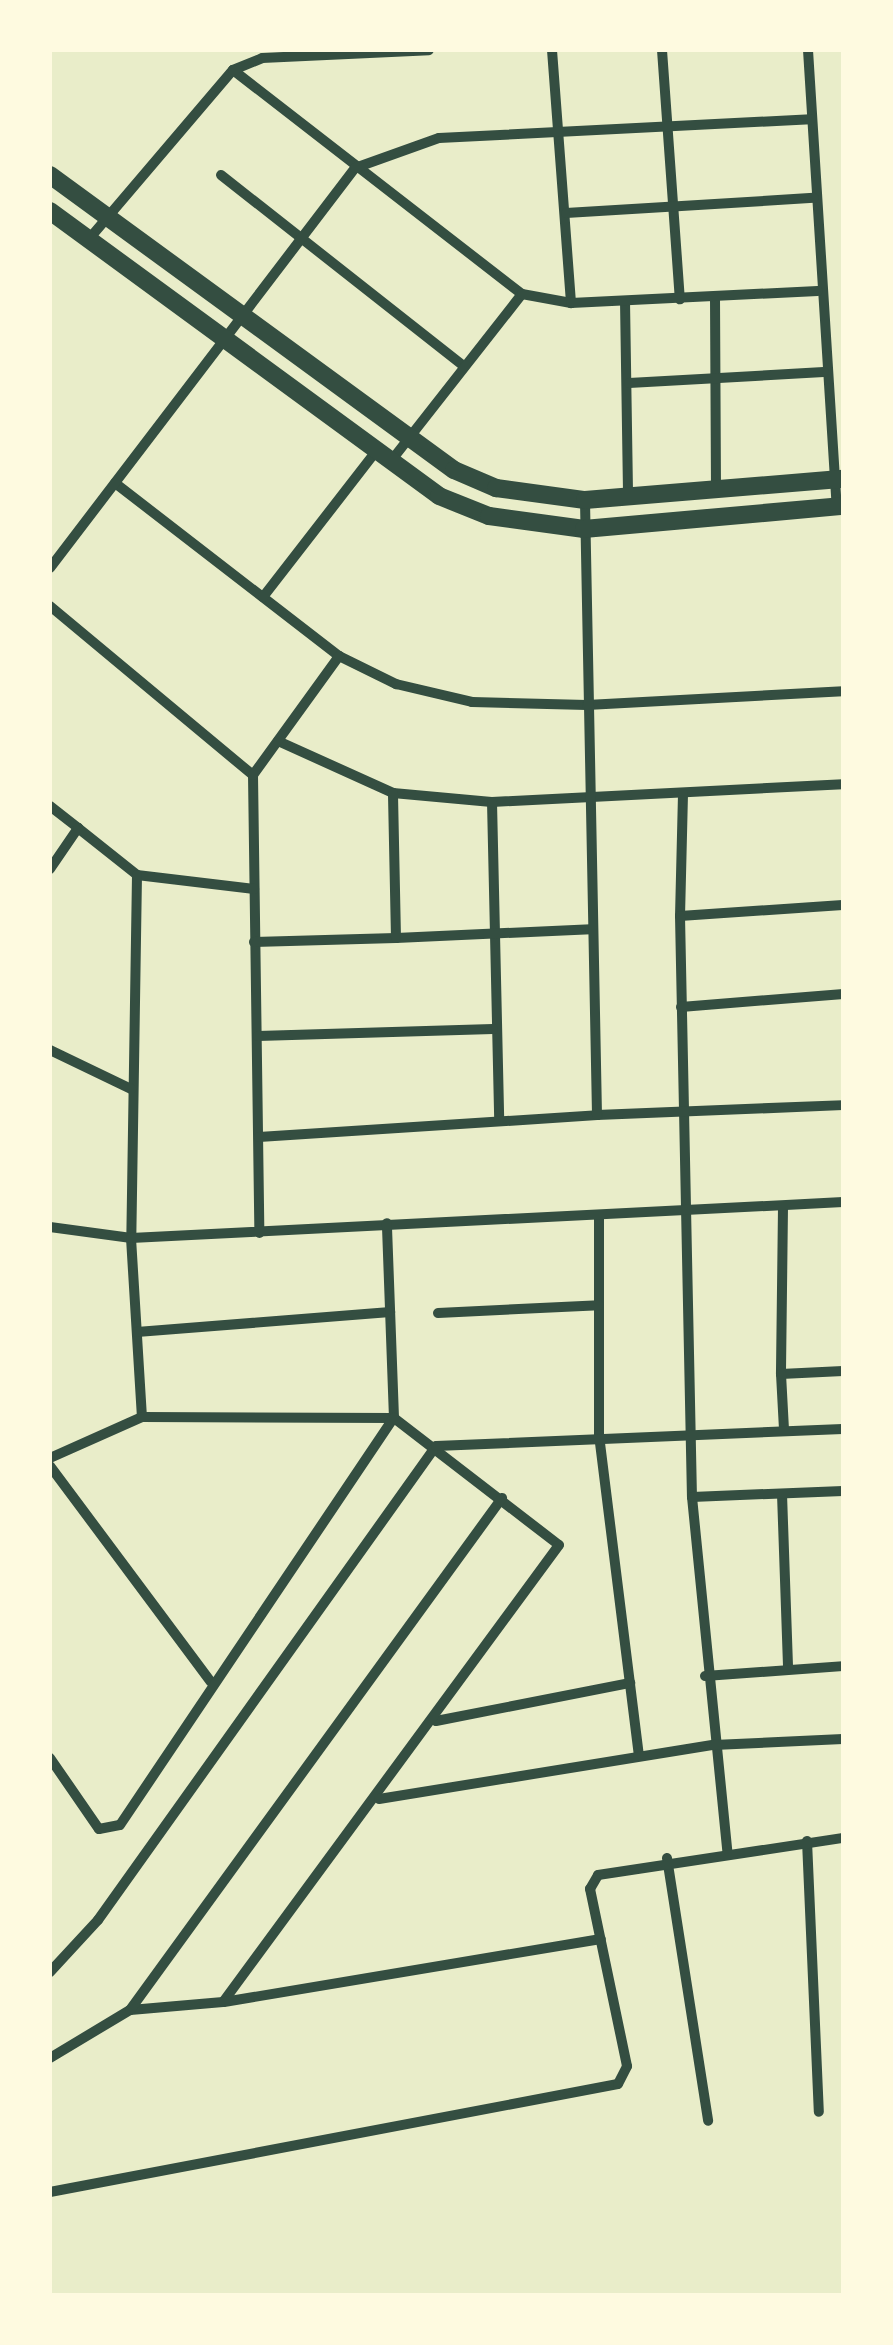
<!DOCTYPE html>
<style>
body{margin:0}
#map{position:relative;width:893px;height:2345px;overflow:hidden;background:#e9edc9;font-family:Signika,sans-serif}
div>[style]{position:absolute}
.minor>*{height:10px;margin:-5px;padding:0 5px;transform-origin:5px;border-radius:5px;background:#344e41}
.tertiary>*{height:18px;margin:-9px;padding:0 9px;transform-origin:9px;border-radius:9px;background:#344e41}
span{translate:-50% -50%;white-space:nowrap;text-align:center;line-height:1.15;-webkit-text-stroke:10px #fefae0;paint-order:stroke}
.frame{position:absolute;inset:0;border:52px solid #fefae0;pointer-events:none}
</style>
<div id="map">
<div class="minor">
<i style="left:552px;top:50px;width:254px;rotate:85.7deg"></i>
<i style="left:662px;top:50px;width:250px;rotate:85.9deg"></i>
<i style="left:808px;top:50px;width:458px;rotate:86.4deg"></i>
<i style="left:233px;top:70px;width:366px;rotate:37.8deg"></i>
<i style="left:221px;top:175px;width:309px;rotate:38.2deg"></i>
<i style="left:566px;top:213px;width:248px;rotate:-3.5deg"></i>
<i style="left:89px;top:239px;width:222px;rotate:-49.6deg"></i>
<i style="left:233px;top:70px;width:31px;rotate:-22deg"></i>
<i style="left:262px;top:58px;width:167px;rotate:-2.7deg"></i>
<i style="left:715px;top:298px;width:192px;rotate:89.7deg"></i>
<i style="left:625px;top:301px;width:196px;rotate:89.1deg"></i>
<i style="left:629px;top:383px;width:195px;rotate:-3.2deg"></i>
<i style="left:391px;top:461px;width:212px;rotate:-51.9deg"></i>
<i style="left:522px;top:294px;width:50px;rotate:10.4deg"></i>
<i style="left:571px;top:303px;width:247px;rotate:-2.8deg"></i>
<i style="left:115px;top:483px;width:283px;rotate:37.7deg"></i>
<i style="left:339px;top:656px;width:64px;rotate:26.2deg"></i>
<i style="left:396px;top:684px;width:78px;rotate:13.3deg"></i>
<i style="left:472px;top:702px;width:115px;rotate:1.5deg"></i>
<i style="left:587px;top:705px;width:256px;rotate:-3.1deg"></i>
<i style="left:50px;top:568px;width:503px;rotate:-52.67deg"></i>
<i style="left:355px;top:168px;width:89px;rotate:-19.7deg"></i>
<i style="left:439px;top:138px;width:372px;rotate:-2.9deg"></i>
<i style="left:263px;top:597px;width:186px;rotate:-52.2deg"></i>
<i style="left:50px;top:606px;width:264px;rotate:39.8deg"></i>
<i style="left:253px;top:775px;width:458px;rotate:89.2deg"></i>
<i style="left:278px;top:741px;width:126px;rotate:24.3deg"></i>
<i style="left:393px;top:793px;width:99px;rotate:5.2deg"></i>
<i style="left:492px;top:802px;width:351px;rotate:-2.9deg"></i>
<i style="left:253px;top:775px;width:147px;rotate:-54.1deg"></i>
<i style="left:683px;top:794px;width:122px;rotate:91.4deg"></i>
<i style="left:680px;top:916px;width:163px;rotate:-3.9deg"></i>
<i style="left:492px;top:802px;width:319px;rotate:88.7deg"></i>
<i style="left:50px;top:806px;width:36px;rotate:38deg"></i>
<i style="left:50px;top:869px;width:50px;rotate:-55.7deg"></i>
<i style="left:78px;top:828px;width:75px;rotate:38.5deg"></i>
<i style="left:137px;top:875px;width:118px;rotate:6.8deg"></i>
<i style="left:137px;top:875px;width:363px;rotate:90.9deg"></i>
<i style="left:131px;top:1238px;width:179px;rotate:86.5deg"></i>
<i style="left:680px;top:916px;width:581px;rotate:88.82deg"></i>
<i style="left:692px;top:1497px;width:355px;rotate:84.3deg"></i>
<i style="left:396px;top:938px;width:195px;rotate:-2.6deg"></i>
<i style="left:254px;top:942px;width:142px;rotate:-1.6deg"></i>
<i style="left:396px;top:938px;width:145px;rotate:-91.2deg"></i>
<i style="left:681px;top:1007px;width:163px;rotate:-4.6deg"></i>
<i style="left:258px;top:1036px;width:235px;rotate:-1.7deg"></i>
<i style="left:50px;top:1050px;width:90px;rotate:25.7deg"></i>
<i style="left:597px;top:1115px;width:246px;rotate:-2.3deg"></i>
<i style="left:259px;top:1137px;width:339px;rotate:-3.7deg"></i>
<i style="left:597px;top:1115px;width:615px;rotate:-91.12deg"></i>
<i style="left:783px;top:1207px;width:167px;rotate:90.7deg"></i>
<i style="left:781px;top:1374px;width:62px;rotate:-2.8deg"></i>
<i style="left:599px;top:1215px;width:220px;rotate:90deg"></i>
<i style="left:599px;top:1435px;width:322px;rotate:82.9deg"></i>
<i style="left:50px;top:1227px;width:82px;rotate:7.7deg"></i>
<i style="left:131px;top:1238px;width:713px;rotate:-2.89deg"></i>
<i style="left:438px;top:1313px;width:161px;rotate:-2.8deg"></i>
<i style="left:137px;top:1332px;width:254px;rotate:-4.5deg"></i>
<i style="left:781px;top:1374px;width:56px;rotate:86.9deg"></i>
<i style="left:50px;top:1458px;width:101px;rotate:-24deg"></i>
<i style="left:142px;top:1417px;width:252px;rotate:0.2deg"></i>
<i style="left:394px;top:1418px;width:195px;rotate:-92.1deg"></i>
<i style="left:50px;top:1466px;width:269px;rotate:53.3deg"></i>
<i style="left:782px;top:1494px;width:175px;rotate:88deg"></i>
<i style="left:692px;top:1497px;width:151px;rotate:-2.3deg"></i>
<i style="left:705px;top:1676px;width:138px;rotate:-4.1deg"></i>
<i style="left:436px;top:1721px;width:198px;rotate:-11.1deg"></i>
<i style="left:50px;top:1758px;width:86px;rotate:55.4deg"></i>
<i style="left:99px;top:1829px;width:21px;rotate:-11deg"></i>
<i style="left:120px;top:1825px;width:491px;rotate:-56.1deg"></i>
<i style="left:394px;top:1418px;width:208px;rotate:37.6deg"></i>
<i style="left:559px;top:1545px;width:567px;rotate:126.32deg"></i>
<i style="left:223px;top:2002px;width:93px;rotate:175.1deg"></i>
<i style="left:379px;top:1799px;width:339px;rotate:-9.2deg"></i>
<i style="left:714px;top:1745px;width:129px;rotate:-2.7deg"></i>
<i style="left:807px;top:1841px;width:271px;rotate:87.5deg"></i>
<i style="left:667px;top:1858px;width:266px;rotate:81.1deg"></i>
<i style="left:50px;top:1972px;width:71px;rotate:-47.3deg"></i>
<i style="left:98px;top:1920px;width:582px;rotate:-54.51deg"></i>
<i style="left:436px;top:1446px;width:407px;rotate:-2.4deg"></i>
<i style="left:224px;top:2002px;width:382px;rotate:-9.5deg"></i>
<i style="left:50px;top:2058px;width:93px;rotate:-31deg"></i>
<i style="left:130px;top:2010px;width:633px;rotate:-54deg"></i>
<i style="left:50px;top:2192px;width:578px;rotate:-10.77deg"></i>
<i style="left:618px;top:2084px;width:20px;rotate:-63deg"></i>
<i style="left:627px;top:2066px;width:181px;rotate:-101.8deg"></i>
<i style="left:590px;top:1889px;width:16px;rotate:-60deg"></i>
<i style="left:598px;top:1875px;width:248px;rotate:-8.6deg"></i>
</div>
<div class="tertiary">
<i style="left:50px;top:175px;width:500px;rotate:36.14deg"></i>
<i style="left:454px;top:470px;width:46px;rotate:23.2deg"></i>
<i style="left:496px;top:488px;width:90px;rotate:7.7deg"></i>
<i style="left:585px;top:500px;width:259px;rotate:-4.7deg"></i>
<i style="left:50px;top:211px;width:482px;rotate:36.2deg"></i>
<i style="left:439px;top:496px;width:54px;rotate:21.8deg"></i>
<i style="left:489px;top:516px;width:96px;rotate:7.8deg"></i>
<i style="left:584px;top:529px;width:260px;rotate:-5.1deg"></i>
</div>
<div class="frame"></div>
</div>
